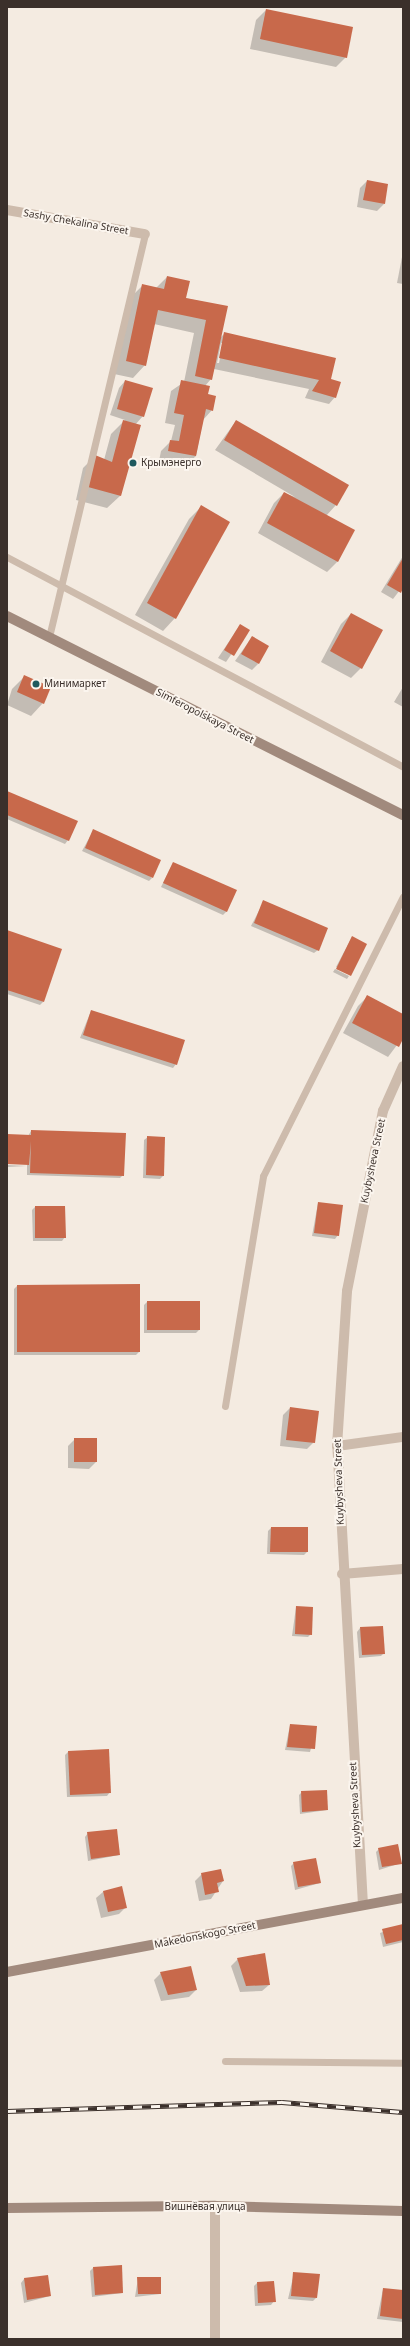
<!DOCTYPE html>
<meta charset="utf-8">
<style>
body{margin:0}
#map{position:relative;width:410px;height:2346px;overflow:hidden;background:#f4ebe1;font-family:"Noto Sans",sans-serif}
div>[style]{position:absolute}
.shadow>*{inset:0;background:#0003}
.building>*{inset:0;background:#c8694b}
.lane>*{height:7px;margin:-3.5px;padding:0 3.5px;transform-origin:3.5px;border-radius:3.5px;background:#cdbbac}
.street>*{height:10px;margin:-5px;padding:0 5px;transform-origin:5px;border-radius:5px;background:#cdbbac}
.secondary>*{height:10px;margin:-5px;padding:0 5px;transform-origin:5px;border-radius:5px;background:#a18a7d}
.rail>*{height:4.5px;margin-top:-2.25px;transform-origin:0;background:repeating-linear-gradient(90deg,#fbf5ee 0 9px,#3b302b 0 18px);box-sizing:border-box;border-block:1px solid #3b302b}
.dots>*{width:11px;height:11px;translate:-50% -50%;box-sizing:border-box;border:2px solid #fbf5ee;border-radius:50%}
span{translate:-50% -50%;white-space:nowrap;text-align:center;line-height:1.15;-webkit-text-stroke:4px #fbf5ee;paint-order:stroke}
.street-label{font-size:10px;color:#3b302b}
.poi-label{font-size:10px;color:#3b302b}
.left{translate:0 -50%;text-align:left}
.frame{position:absolute;inset:0;border:8px solid #3b302b;pointer-events:none}
</style>
<div id="map">
<div class="shadow">
<i style="clip-path:polygon(266px 10px,346px 57px,336px 67px,250px 49px,256px 20px)"></i>
<i style="clip-path:polygon(367px 181px,384px 204px,377px 211px,357px 207px,360px 188px)"></i>
<i style="clip-path:polygon(403px 252px,403px 284px,397px 283px)"></i>
<i style="clip-path:polygon(evenodd,167px 277px,185px 298px,227px 307px,220px 338px,225px 333px,335px 359px,330px 379px,335px 397px,329px 404px,305px 398px,309px 389px,214px 369px,211px 379px,205px 386px,212px 410px,203px 420px,196px 456px,185px 466px,159px 461px,161px 451px,171px 441px,175px 425px,165px 423px,171px 391px,184px 382px,194px 333px,154px 324px,145px 365px,133px 378px,114px 374px,130px 298px,143px 285px,156px 288px,167px 277px,221px 343px,223px 343px,219px 363px,217px 363px,221px 343px)"></i>
<i style="clip-path:polygon(125px 381px,143px 416px,135px 425px,120px 496px,107px 508px,76px 500px,83px 468px,95px 456px,104px 460px,111px 434px,125px 420px,110px 415px,119px 388px)"></i>
<i style="clip-path:polygon(236px 421px,336px 505px,326px 516px,353px 531px,337px 562px,327px 572px,258px 533px,274px 503px,284px 493px,295px 497px,215px 450px)"></i>
<i style="clip-path:polygon(201px 507px,175px 618px,163px 631px,135px 615px,189px 519px)"></i>
<i style="clip-path:polygon(403px 556px,403px 586px,393px 599px,381px 592px)"></i>
<i style="clip-path:polygon(351px 614px,361px 668px,351px 678px,321px 662px,341px 624px)"></i>
<i style="clip-path:polygon(240px 625px,248px 630px,226px 662px,218px 658px)"></i>
<i style="clip-path:polygon(252px 637px,258px 664px,252px 670px,235px 661px)"></i>
<i style="clip-path:polygon(25px 676px,43px 703px,31px 716px,7px 705px,12px 689px)"></i>
<i style="clip-path:polygon(403px 687px,403px 707px,394px 702px)"></i>
<i style="clip-path:polygon(7px 792px,68px 840px,65px 844px,7px 819px)"></i>
<i style="clip-path:polygon(93px 831px,152px 878px,149px 881px,82px 851px)"></i>
<i style="clip-path:polygon(173px 863px,227px 911px,223px 915px,161px 887px)"></i>
<i style="clip-path:polygon(264px 901px,318px 950px,314px 953px,251px 926px)"></i>
<i style="clip-path:polygon(7px 931px,43px 1002px,40px 1005px,7px 994px)"></i>
<i style="clip-path:polygon(352px 937px,350px 975px,336px 967px)"></i>
<i style="clip-path:polygon(335px 969px,349px 976px,347px 979px,333px 972px)"></i>
<i style="clip-path:polygon(368px 996px,403px 1015px,403px 1037px,388px 1057px,343px 1033px,358px 1006px)"></i>
<i style="clip-path:polygon(91px 1011px,176px 1064px,173px 1068px,80px 1038px)"></i>
<i style="clip-path:polygon(31px 1131px,123px 1175px,120px 1178px,27px 1175px,27px 1164px,7px 1163px,7px 1135px,28px 1136px)"></i>
<i style="clip-path:polygon(148px 1137px,163px 1176px,160px 1179px,143px 1178px,144px 1140px)"></i>
<i style="clip-path:polygon(7px 1165px,27px 1166px,7px 1167px)"></i>
<i style="clip-path:polygon(318px 1203px,338px 1235px,335px 1239px,312px 1236px)"></i>
<i style="clip-path:polygon(35px 1207px,65px 1237px,62px 1241px,33px 1241px,32px 1210px)"></i>
<i style="clip-path:polygon(17px 1286px,139px 1352px,136px 1355px,14px 1355px,14px 1289px)"></i>
<i style="clip-path:polygon(147px 1302px,199px 1302px,199px 1330px,196px 1333px,144px 1333px,144px 1305px)"></i>
<i style="clip-path:polygon(290px 1408px,314px 1442px,307px 1449px,280px 1446px,283px 1415px)"></i>
<i style="clip-path:polygon(75px 1439px,96px 1462px,89px 1469px,68px 1468px,68px 1446px)"></i>
<i style="clip-path:polygon(271px 1528px,307px 1528px,307px 1552px,304px 1555px,267px 1554px,268px 1531px)"></i>
<i style="clip-path:polygon(296px 1607px,311px 1634px,308px 1637px,292px 1636px)"></i>
<i style="clip-path:polygon(360px 1628px,384px 1653px,381px 1656px,359px 1658px,357px 1632px)"></i>
<i style="clip-path:polygon(290px 1725px,316px 1727px,310px 1752px,285px 1750px)"></i>
<i style="clip-path:polygon(68px 1752px,110px 1792px,107px 1796px,67px 1797px,65px 1755px)"></i>
<i style="clip-path:polygon(302px 1792px,327px 1810px,300px 1814px,299px 1795px)"></i>
<i style="clip-path:polygon(88px 1833px,119px 1855px,88px 1861px,85px 1837px)"></i>
<i style="clip-path:polygon(379px 1849px,401px 1863px,379px 1870px,376px 1852px)"></i>
<i style="clip-path:polygon(294px 1863px,320px 1883px,295px 1890px,291px 1866px)"></i>
<i style="clip-path:polygon(202px 1874px,223px 1881px,211px 1899px,199px 1901px,195px 1881px)"></i>
<i style="clip-path:polygon(121px 1888px,126px 1907px,119px 1914px,101px 1918px,96px 1898px,103px 1892px)"></i>
<i style="clip-path:polygon(403px 1925px,403px 1942px,383px 1947px,380px 1933px)"></i>
<i style="clip-path:polygon(238px 1959px,269px 1985px,262px 1991px,240px 1992px,231px 1966px)"></i>
<i style="clip-path:polygon(161px 1973px,196px 1990px,189px 1997px,161px 2001px,154px 1980px)"></i>
<i style="clip-path:polygon(93px 2268px,122px 2293px,92px 2297px,90px 2271px)"></i>
<i style="clip-path:polygon(294px 2273px,316px 2298px,313px 2301px,288px 2299px)"></i>
<i style="clip-path:polygon(138px 2278px,160px 2294px,135px 2297px)"></i>
<i style="clip-path:polygon(24px 2279px,50px 2296px,24px 2303px,21px 2283px)"></i>
<i style="clip-path:polygon(257px 2283px,274px 2301px,271px 2305px,255px 2306px,254px 2286px)"></i>
<i style="clip-path:polygon(383px 2289px,403px 2291px,403px 2322px,377px 2319px)"></i>
</div>
<div class="building">
<i style="clip-path:polygon(266px 9px,353px 27px,347px 58px,260px 39px)"></i>
<i style="clip-path:polygon(367px 180px,388px 184px,385px 204px,363px 200px)"></i>
<i style="clip-path:polygon(167px 276px,190px 281px,186px 298px,228px 306px,212px 380px,195px 376px,206px 320px,158px 310px,146px 366px,126px 361px,142px 284px,164px 289px)"></i>
<i style="clip-path:polygon(224px 332px,336px 358px,331px 379px,341px 382px,336px 398px,312px 391px,319px 380px,219px 358px)"></i>
<i style="clip-path:polygon(125px 380px,153px 388px,144px 417px,117px 409px)"></i>
<i style="clip-path:polygon(181px 380px,210px 386px,208px 394px,216px 396px,213px 411px,206px 409px,196px 456px,168px 451px,170px 440px,179px 441px,184px 415px,174px 413px)"></i>
<i style="clip-path:polygon(123px 420px,141px 425px,121px 496px,88px 487px,95px 455px,112px 462px)"></i>
<i style="clip-path:polygon(236px 420px,349px 485px,337px 506px,224px 440px)"></i>
<i style="clip-path:polygon(284px 492px,355px 530px,338px 562px,267px 523px)"></i>
<i style="clip-path:polygon(201px 505px,230px 522px,176px 619px,147px 603px)"></i>
<i style="clip-path:polygon(403px 558px,403px 588px,401px 593px,387px 585px)"></i>
<i style="clip-path:polygon(351px 613px,383px 630px,362px 669px,330px 651px)"></i>
<i style="clip-path:polygon(240px 624px,250px 630px,234px 656px,224px 650px)"></i>
<i style="clip-path:polygon(252px 636px,269px 646px,259px 664px,241px 654px)"></i>
<i style="clip-path:polygon(24px 675px,51px 687px,44px 704px,17px 692px)"></i>
<i style="clip-path:polygon(7px 791px,78px 821px,69px 841px,7px 815px)"></i>
<i style="clip-path:polygon(93px 829px,161px 860px,153px 878px,85px 848px)"></i>
<i style="clip-path:polygon(173px 862px,237px 890px,227px 912px,163px 883px)"></i>
<i style="clip-path:polygon(263px 900px,328px 928px,319px 951px,254px 923px)"></i>
<i style="clip-path:polygon(7px 930px,62px 949px,44px 1002px,7px 990px)"></i>
<i style="clip-path:polygon(352px 936px,367px 944px,351px 976px,336px 969px)"></i>
<i style="clip-path:polygon(367px 995px,403px 1014px,403px 1039px,399px 1047px,352px 1023px)"></i>
<i style="clip-path:polygon(91px 1010px,185px 1040px,177px 1065px,83px 1035px)"></i>
<i style="clip-path:polygon(31px 1130px,126px 1133px,124px 1176px,30px 1173px,31px 1141px,29px 1165px,7px 1164px,7px 1134px,31px 1135px)"></i>
<i style="clip-path:polygon(147px 1136px,165px 1137px,164px 1176px,146px 1175px)"></i>
<i style="clip-path:polygon(318px 1202px,343px 1205px,339px 1236px,314px 1233px)"></i>
<i style="clip-path:polygon(35px 1206px,65px 1206px,66px 1238px,35px 1238px)"></i>
<i style="clip-path:polygon(140px 1284px,140px 1352px,17px 1352px,17px 1285px)"></i>
<i style="clip-path:polygon(147px 1301px,200px 1301px,200px 1330px,147px 1330px)"></i>
<i style="clip-path:polygon(290px 1407px,319px 1411px,315px 1443px,286px 1440px)"></i>
<i style="clip-path:polygon(74px 1438px,97px 1438px,97px 1462px,74px 1462px)"></i>
<i style="clip-path:polygon(271px 1527px,308px 1527px,308px 1552px,270px 1552px)"></i>
<i style="clip-path:polygon(296px 1606px,313px 1607px,312px 1635px,295px 1634px)"></i>
<i style="clip-path:polygon(383px 1626px,385px 1654px,362px 1655px,360px 1627px)"></i>
<i style="clip-path:polygon(290px 1724px,317px 1726px,315px 1749px,287px 1747px)"></i>
<i style="clip-path:polygon(109px 1749px,111px 1793px,70px 1795px,68px 1751px)"></i>
<i style="clip-path:polygon(327px 1790px,328px 1810px,302px 1812px,301px 1791px)"></i>
<i style="clip-path:polygon(117px 1829px,120px 1855px,91px 1859px,87px 1832px)"></i>
<i style="clip-path:polygon(398px 1844px,402px 1864px,382px 1867px,378px 1848px)"></i>
<i style="clip-path:polygon(316px 1858px,321px 1883px,298px 1887px,293px 1862px)"></i>
<i style="clip-path:polygon(221px 1869px,224px 1881px,217px 1883px,219px 1892px,205px 1895px,201px 1873px)"></i>
<i style="clip-path:polygon(122px 1886px,127px 1908px,108px 1912px,103px 1891px)"></i>
<i style="clip-path:polygon(403px 1924px,403px 1940px,386px 1944px,382px 1929px)"></i>
<i style="clip-path:polygon(265px 1953px,270px 1985px,246px 1986px,237px 1958px)"></i>
<i style="clip-path:polygon(191px 1966px,197px 1990px,168px 1995px,160px 1972px)"></i>
<i style="clip-path:polygon(122px 2265px,123px 2293px,95px 2295px,93px 2267px)"></i>
<i style="clip-path:polygon(293px 2272px,320px 2274px,317px 2298px,291px 2296px)"></i>
<i style="clip-path:polygon(48px 2275px,51px 2296px,27px 2300px,24px 2278px)"></i>
<i style="clip-path:polygon(137px 2277px,161px 2277px,161px 2294px,138px 2294px)"></i>
<i style="clip-path:polygon(274px 2281px,276px 2302px,258px 2303px,257px 2282px)"></i>
<i style="clip-path:polygon(383px 2288px,403px 2290px,403px 2319px,380px 2316px)"></i>
</div>
<div class="lane">
<i style="left:7px;top:557px;width:448px;rotate:27.9deg"></i>
<i style="left:49px;top:637px;width:414px;rotate:-76.6deg"></i>
<i style="left:225px;top:1406px;width:233px;rotate:-80.6deg"></i>
<i style="left:263px;top:1176px;width:312px;rotate:-63.4deg"></i>
<i style="left:225px;top:2061px;width:178px;rotate:0.6deg"></i>
</div>
<div class="street">
<i style="left:7px;top:210px;width:140px;rotate:9.9deg"></i>
<i style="left:337px;top:1446px;width:67px;rotate:-7.8deg"></i>
<i style="left:342px;top:1574px;width:61px;rotate:-4.7deg"></i>
<i style="left:363px;top:1905px;width:460px;rotate:-93.2deg"></i>
<i style="left:337px;top:1446px;width:155px;rotate:-86.3deg"></i>
<i style="left:347px;top:1291px;width:184px;rotate:-78.7deg"></i>
<i style="left:383px;top:1111px;width:49px;rotate:-66deg"></i>
<i style="left:215px;top:2206px;width:133px;rotate:90deg"></i>
</div>
<div class="secondary">
<i style="left:7px;top:616px;width:443px;rotate:26.7deg"></i>
<i style="left:7px;top:1972px;width:403px;rotate:-10.6deg"></i>
<i style="left:7px;top:2208px;width:208px;rotate:-0.6deg"></i>
<i style="left:215px;top:2206px;width:188px;rotate:1.5deg"></i>
</div>
<div class="rail">
<i style="left:7px;top:2111px;width:275px;rotate:-1.9deg"></i>
<i style="left:282px;top:2102px;width:121px;rotate:4.7deg"></i>
</div>
<div class="dots">
<i style="left:133px;top:463px;background:#1f5a5e"></i>
<i style="left:36px;top:684px;background:#1f5a5e"></i>
</div>
<div class="street-label">
<span style="left:76px;top:222px;rotate:10deg">Sashy Chekalina Street</span>
<span style="left:205px;top:716px;rotate:27deg">Simferopolskaya Street</span>
<span style="left:373px;top:1161px;rotate:-78deg">Kuybysheva Street</span>
<span style="left:339px;top:1482px;rotate:-92deg">Kuybysheva Street</span>
<span style="left:355px;top:1805px;rotate:-93deg">Kuybysheva Street</span>
<span style="left:205px;top:1935px;rotate:-11deg">Makedonskogo Street</span>
<span style="left:205px;top:2207px">Вишнёвая улица</span>
</div>
<div class="poi-label">
<span class="left" style="left:141px;top:463px">Крымэнерго</span>
<span class="left" style="left:44px;top:684px">Минимаркет</span>
</div>
<div class="frame"></div>
</div>
